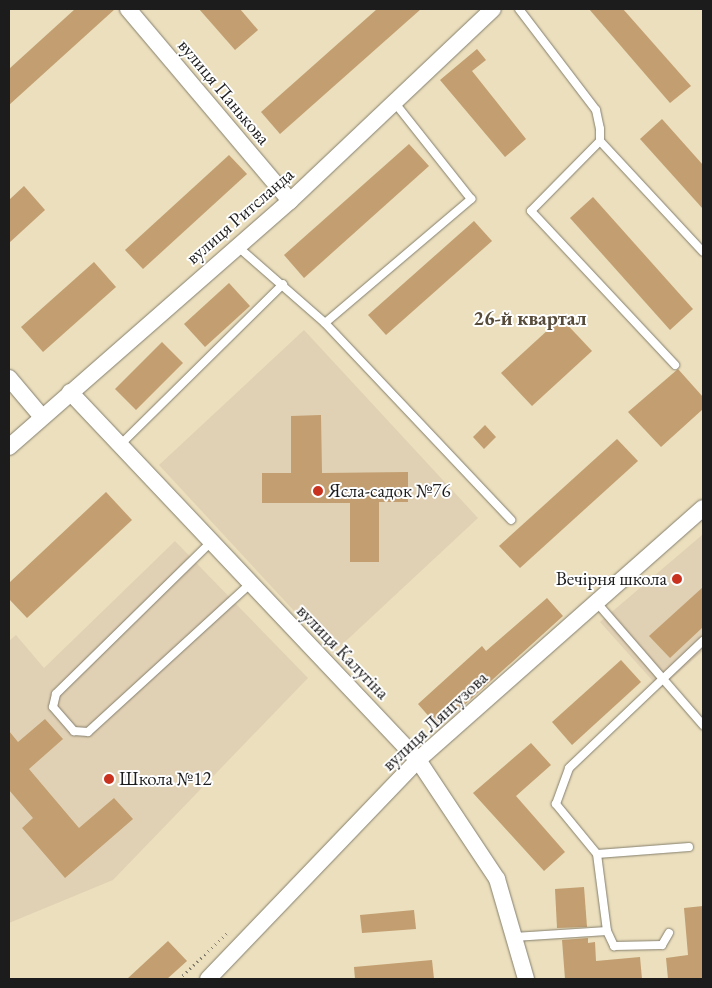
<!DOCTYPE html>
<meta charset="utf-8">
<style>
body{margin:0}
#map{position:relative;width:712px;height:988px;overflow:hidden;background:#ebdfbd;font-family:"EB Garamond",serif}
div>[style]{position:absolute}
.built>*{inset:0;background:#e1d1b4}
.building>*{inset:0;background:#c29e70}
.path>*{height:3px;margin-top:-1.5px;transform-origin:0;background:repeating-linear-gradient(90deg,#847e6c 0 1px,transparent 0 5px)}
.roads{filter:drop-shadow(0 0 1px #847e6c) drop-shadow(0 0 1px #847e6c)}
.service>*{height:8px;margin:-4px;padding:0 4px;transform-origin:4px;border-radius:4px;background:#fff}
.minor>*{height:16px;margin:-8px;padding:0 8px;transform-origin:8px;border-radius:8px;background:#fff}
.tram>*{height:1px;margin:-0.5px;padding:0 0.5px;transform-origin:0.5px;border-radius:0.5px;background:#1c1c1c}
.dots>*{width:14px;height:14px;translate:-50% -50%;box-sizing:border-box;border:2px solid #fff;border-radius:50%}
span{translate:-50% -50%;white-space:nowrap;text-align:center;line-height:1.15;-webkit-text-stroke:4px #fff;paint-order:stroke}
.street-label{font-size:19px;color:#1c1c1c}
.poi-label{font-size:19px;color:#1c1c1c}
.left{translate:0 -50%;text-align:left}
.right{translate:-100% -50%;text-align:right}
.neighbourhood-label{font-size:20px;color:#564a39;font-weight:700}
.frame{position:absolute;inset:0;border:10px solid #1c1c1c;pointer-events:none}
</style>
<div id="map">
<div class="built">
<i style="clip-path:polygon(304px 330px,478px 518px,333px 653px,159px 465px)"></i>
<i style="clip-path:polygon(702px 535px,703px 651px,660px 689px,600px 622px)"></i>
<i style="clip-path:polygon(175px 541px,308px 678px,113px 880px,9px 923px,9px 641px,16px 635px,44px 668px)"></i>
</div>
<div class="building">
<i style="clip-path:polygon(75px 9px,115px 9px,9px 105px,9px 69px)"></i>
<i style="clip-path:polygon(199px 9px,240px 9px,258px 30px,235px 50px)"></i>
<i style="clip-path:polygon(377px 9px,421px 9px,280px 134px,261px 112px)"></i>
<i style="clip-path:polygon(589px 9px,623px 9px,691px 86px,670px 103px)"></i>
<i style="clip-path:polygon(477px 49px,486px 60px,472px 71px,526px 139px,505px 157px,440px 80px)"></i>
<i style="clip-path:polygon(662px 119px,703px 165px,703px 209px,640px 139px)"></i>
<i style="clip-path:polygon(409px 144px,429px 166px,304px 278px,284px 255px)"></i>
<i style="clip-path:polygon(229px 155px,247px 174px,143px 269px,125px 250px)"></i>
<i style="clip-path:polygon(24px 186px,45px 210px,9px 243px,9px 200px)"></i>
<i style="clip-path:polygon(593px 197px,693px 309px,670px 330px,570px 218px)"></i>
<i style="clip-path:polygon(474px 221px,492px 241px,386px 335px,368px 315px)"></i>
<i style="clip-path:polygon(94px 262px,116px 287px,43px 352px,21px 327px)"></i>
<i style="clip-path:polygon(229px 283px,250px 306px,205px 347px,184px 324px)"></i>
<i style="clip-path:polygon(561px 318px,592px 351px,532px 406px,501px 373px)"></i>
<i style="clip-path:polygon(162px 342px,183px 363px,136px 410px,115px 389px)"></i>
<i style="clip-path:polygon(678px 369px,703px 397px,703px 409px,661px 447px,628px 412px)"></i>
<i style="clip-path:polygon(321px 415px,322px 473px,408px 472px,408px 502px,379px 502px,379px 562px,350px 562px,350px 503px,262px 503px,262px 473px,291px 473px,291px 416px)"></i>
<i style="clip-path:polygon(485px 425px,496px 437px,484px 449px,473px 437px)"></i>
<i style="clip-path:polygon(617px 439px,638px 461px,520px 568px,499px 546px)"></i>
<i style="clip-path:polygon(106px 492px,132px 520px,27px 618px,9px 599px,9px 583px)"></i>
<i style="clip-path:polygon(703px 587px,703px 627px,670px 658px,649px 636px)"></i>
<i style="clip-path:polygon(547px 598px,563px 616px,439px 728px,418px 704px,482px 646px,486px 651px)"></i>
<i style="clip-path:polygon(621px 660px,641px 682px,572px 745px,552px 722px)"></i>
<i style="clip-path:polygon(45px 719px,63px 739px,29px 769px,79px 828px,114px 798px,133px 819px,65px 878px,22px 828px,33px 818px,9px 790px,9px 731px,18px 742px)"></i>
<i style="clip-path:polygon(531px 743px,551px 765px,516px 796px,565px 852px,544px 871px,473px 793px)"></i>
<i style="clip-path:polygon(584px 887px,587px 927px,557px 928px,555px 889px)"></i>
<i style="clip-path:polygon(703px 906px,703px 979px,668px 979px,666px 958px,688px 955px,684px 908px)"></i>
<i style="clip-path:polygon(414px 910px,416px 929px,362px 933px,360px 915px)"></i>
<i style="clip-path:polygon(588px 938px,588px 943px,595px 942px,596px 961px,640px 957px,642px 979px,565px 979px,562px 940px)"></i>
<i style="clip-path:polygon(168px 941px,187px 961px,167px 979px,127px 979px)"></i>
<i style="clip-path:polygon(432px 960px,434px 979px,355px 979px,354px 967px)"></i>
</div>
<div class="path">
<i style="left:179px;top:979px;width:66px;rotate:-43.8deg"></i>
</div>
<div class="roads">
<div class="service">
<i style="left:519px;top:9px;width:127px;rotate:52.7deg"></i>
<i style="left:596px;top:110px;width:19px;rotate:78deg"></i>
<i style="left:600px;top:129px;width:12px;rotate:90deg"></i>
<i style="left:600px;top:141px;width:98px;rotate:134.6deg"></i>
<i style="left:531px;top:211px;width:211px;rotate:46.9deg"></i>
<i style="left:600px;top:141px;width:151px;rotate:47.1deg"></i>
<i style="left:237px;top:246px;width:117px;rotate:41.2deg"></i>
<i style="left:325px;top:323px;width:271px;rotate:46.6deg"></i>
<i style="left:325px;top:323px;width:192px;rotate:-40.3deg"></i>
<i style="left:471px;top:199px;width:124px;rotate:-128.4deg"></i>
<i style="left:120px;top:445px;width:229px;rotate:-44.6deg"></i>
<i style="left:211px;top:542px;width:217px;rotate:135.6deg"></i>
<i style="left:56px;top:694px;width:13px;rotate:103deg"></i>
<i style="left:53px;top:707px;width:32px;rotate:49deg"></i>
<i style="left:74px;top:731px;width:14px;rotate:4deg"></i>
<i style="left:88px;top:732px;width:219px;rotate:-42.4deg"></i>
<i style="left:597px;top:603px;width:162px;rotate:49deg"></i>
<i style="left:689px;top:847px;width:92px;rotate:175.6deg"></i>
<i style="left:597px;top:854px;width:65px;rotate:-129.4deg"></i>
<i style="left:556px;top:804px;width:38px;rotate:-70deg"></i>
<i style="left:569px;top:768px;width:185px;rotate:-43.5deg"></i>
<i style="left:597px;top:854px;width:78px;rotate:82.6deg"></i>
<i style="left:607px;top:931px;width:17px;rotate:65deg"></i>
<i style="left:614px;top:946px;width:48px;rotate:-1.2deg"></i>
<i style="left:662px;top:945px;width:14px;rotate:-60deg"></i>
<i style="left:514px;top:937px;width:93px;rotate:-3.7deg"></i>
</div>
<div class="minor">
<i style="left:128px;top:9px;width:251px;rotate:49.8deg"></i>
<i style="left:9px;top:378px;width:51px;rotate:49.8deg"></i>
<i style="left:70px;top:392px;width:506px;rotate:46.6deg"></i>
<i style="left:418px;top:760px;width:143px;rotate:56.4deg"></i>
<i style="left:497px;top:879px;width:104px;rotate:73.8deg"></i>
<i style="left:9px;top:447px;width:373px;rotate:-41.2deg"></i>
<i style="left:290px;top:201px;width:279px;rotate:-43.4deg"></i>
<i style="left:208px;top:979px;width:303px;rotate:-46.2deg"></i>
<i style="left:418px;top:760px;width:380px;rotate:-41.5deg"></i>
</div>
</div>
<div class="tram">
<i style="left:702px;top:9px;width:1px;rotate:45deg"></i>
</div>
<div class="dots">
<i style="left:318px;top:491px;background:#c8321e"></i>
<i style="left:677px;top:579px;background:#c8321e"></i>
<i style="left:109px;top:779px;background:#c8321e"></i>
</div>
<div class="street-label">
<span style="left:224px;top:92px;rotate:50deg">вулиця Панькова</span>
<span style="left:240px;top:216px;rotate:-41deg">вулиця Ритсланда</span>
<span style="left:343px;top:652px;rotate:46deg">вулиця Калугіна</span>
<span style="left:435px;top:721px;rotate:-43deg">вулиця Лянгузова</span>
</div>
<div class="poi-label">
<span class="left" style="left:328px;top:491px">Ясла-садок №76</span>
<span class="right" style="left:667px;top:579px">Вечірня школа</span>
<span class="left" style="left:119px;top:779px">Школа №12</span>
</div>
<div class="neighbourhood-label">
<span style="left:530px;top:318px">26-й квартал</span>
</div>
<div class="frame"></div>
</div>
